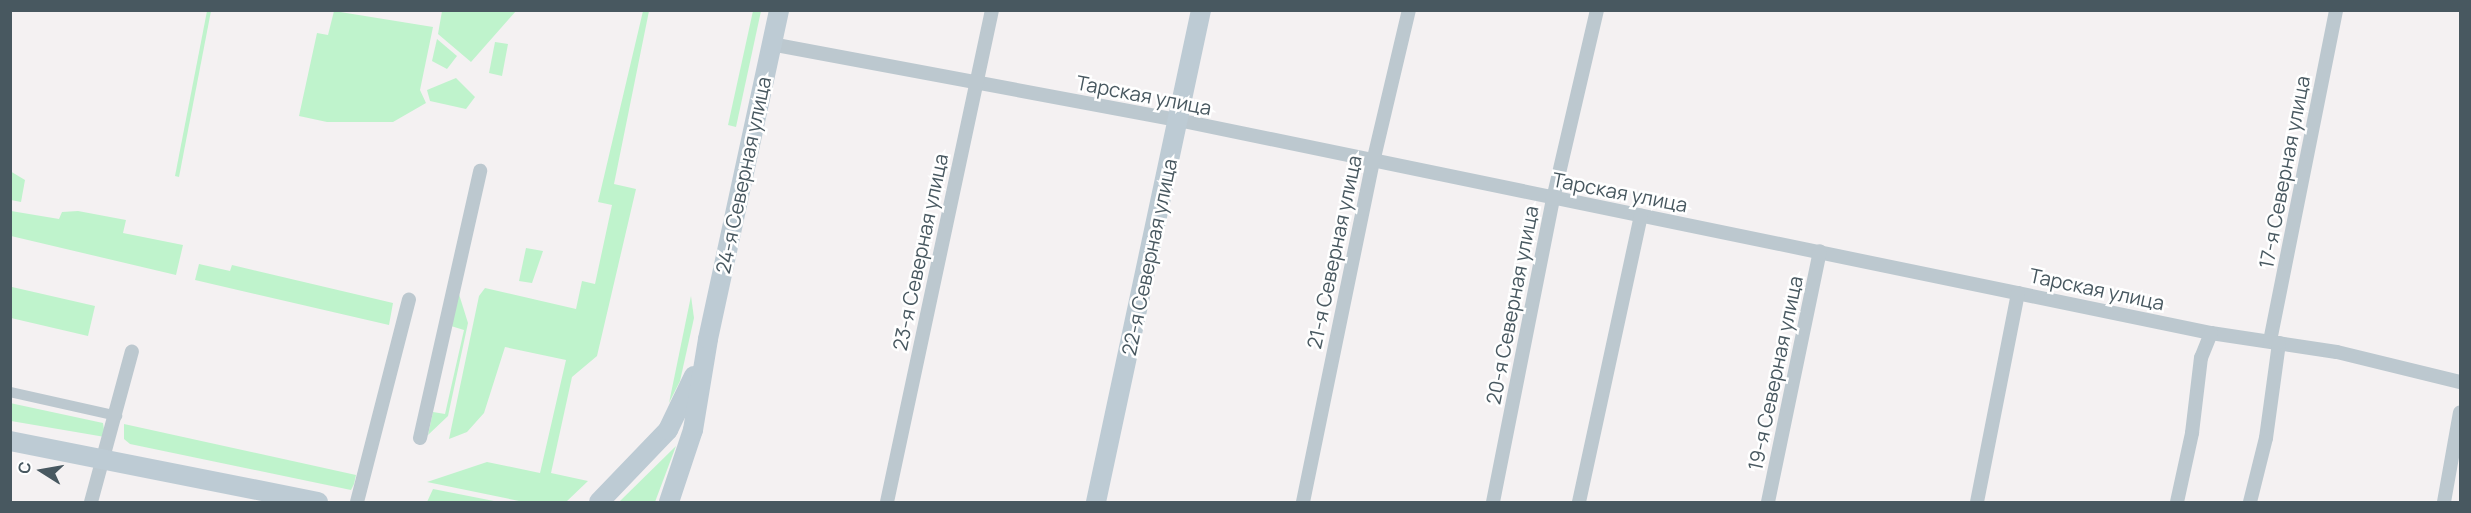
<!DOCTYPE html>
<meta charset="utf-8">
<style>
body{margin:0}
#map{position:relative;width:2471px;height:513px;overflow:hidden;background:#f4f1f2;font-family:Manrope,sans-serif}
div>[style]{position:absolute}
.green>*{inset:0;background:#bff3cc}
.pedestrian>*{height:10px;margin:-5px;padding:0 5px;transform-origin:5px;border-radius:5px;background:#bcc8cf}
.minor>*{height:14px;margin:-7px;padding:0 7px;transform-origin:7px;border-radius:7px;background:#bcc8cf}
.secondary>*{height:20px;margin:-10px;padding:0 10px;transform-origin:10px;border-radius:10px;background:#bdcbd4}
span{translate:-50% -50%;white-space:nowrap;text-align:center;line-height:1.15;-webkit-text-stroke:5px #fff;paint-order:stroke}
.street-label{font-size:20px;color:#485860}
.frame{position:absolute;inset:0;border:12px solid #485860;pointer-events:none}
.north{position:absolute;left:12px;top:441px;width:60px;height:60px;-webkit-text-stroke:4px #fff;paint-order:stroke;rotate:281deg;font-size:16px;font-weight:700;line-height:24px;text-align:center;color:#485860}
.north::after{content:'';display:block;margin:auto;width:21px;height:27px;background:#485860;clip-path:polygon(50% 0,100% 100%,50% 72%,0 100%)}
</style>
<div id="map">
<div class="green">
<i style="clip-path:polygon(207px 11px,211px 11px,179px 177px,175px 176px)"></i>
<i style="clip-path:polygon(334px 11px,433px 27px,420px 90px,426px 103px,393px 122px,327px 122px,299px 116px,317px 33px,328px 35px)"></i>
<i style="clip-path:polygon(442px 11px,442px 10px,516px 11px,471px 62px,438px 34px)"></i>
<i style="clip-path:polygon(643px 11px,649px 11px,614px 184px,636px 189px,597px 356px,572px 377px,551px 473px,588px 481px,566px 502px,524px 502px,427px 482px,487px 462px,540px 473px,566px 360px,505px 347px,484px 413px,467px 432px,449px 439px,479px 296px,485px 288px,576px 309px,582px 281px,595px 284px,612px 205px,598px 202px)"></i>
<i style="clip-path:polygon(753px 11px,761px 11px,736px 127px,728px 125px)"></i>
<i style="clip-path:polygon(437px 39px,457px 56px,447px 69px,432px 61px)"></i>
<i style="clip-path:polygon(495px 42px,508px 44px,502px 76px,489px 73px)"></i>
<i style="clip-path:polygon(456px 78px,475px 97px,466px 109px,430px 101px,427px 90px)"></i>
<i style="clip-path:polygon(10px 171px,25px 180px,21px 202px,11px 200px)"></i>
<i style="clip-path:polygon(11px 211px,59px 219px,62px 212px,78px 211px,126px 220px,123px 233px,183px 245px,176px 275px,11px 236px)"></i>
<i style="clip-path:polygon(526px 248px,543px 251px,532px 283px,519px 281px)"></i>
<i style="clip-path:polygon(199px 264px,230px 271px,232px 265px,393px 303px,389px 325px,195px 280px)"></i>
<i style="clip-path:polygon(12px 287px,95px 306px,88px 336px,11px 318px)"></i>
<i style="clip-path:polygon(458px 291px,468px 323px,448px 416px,428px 435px,433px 412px,445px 414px,464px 330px,451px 326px)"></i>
<i style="clip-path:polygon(691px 296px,694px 318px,680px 381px,669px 403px)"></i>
<i style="clip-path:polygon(10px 403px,103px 423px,105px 437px,11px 421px)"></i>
<i style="clip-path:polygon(124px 424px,356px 475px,354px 484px,351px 490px,130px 444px,124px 439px)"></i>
<i style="clip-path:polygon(676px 446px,655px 502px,619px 502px)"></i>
<i style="clip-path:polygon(433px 489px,499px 502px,427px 502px)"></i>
</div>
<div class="pedestrian">
<i style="left:10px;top:392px;width:110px;rotate:12.6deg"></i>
</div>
<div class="minor">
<i style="left:771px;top:44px;width:414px;rotate:10.6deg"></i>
<i style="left:1178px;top:120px;width:1055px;rotate:11.65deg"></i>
<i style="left:2211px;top:333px;width:127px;rotate:8.6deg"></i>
<i style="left:2337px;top:352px;width:127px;rotate:13.7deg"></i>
<i style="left:2270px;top:341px;width:338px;rotate:-78.7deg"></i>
<i style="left:420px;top:438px;width:274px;rotate:-77.3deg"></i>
<i style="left:91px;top:502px;width:156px;rotate:-74.8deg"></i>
<i style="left:357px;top:502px;width:209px;rotate:-75.6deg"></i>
<i style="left:887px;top:502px;width:503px;rotate:-77.95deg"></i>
<i style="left:1303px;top:502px;width:347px;rotate:-78.4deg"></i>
<i style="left:1373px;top:162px;width:156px;rotate:-76.7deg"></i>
<i style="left:1493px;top:502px;width:309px;rotate:-78.8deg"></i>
<i style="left:1553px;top:199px;width:194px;rotate:-76.9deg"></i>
<i style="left:1579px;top:502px;width:293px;rotate:-77.8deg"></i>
<i style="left:1768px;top:502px;width:256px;rotate:-78.3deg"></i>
<i style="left:1977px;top:502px;width:213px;rotate:-78.9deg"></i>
<i style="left:2177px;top:502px;width:71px;rotate:-77.7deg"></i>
<i style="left:2192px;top:433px;width:76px;rotate:-83.2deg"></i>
<i style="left:2201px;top:358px;width:27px;rotate:-68deg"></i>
<i style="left:2250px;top:502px;width:66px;rotate:-76deg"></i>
<i style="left:2266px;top:438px;width:96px;rotate:-82.2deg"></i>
<i style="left:2444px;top:502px;width:91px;rotate:-79.9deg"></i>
</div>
<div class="secondary">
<i style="left:10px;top:441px;width:314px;rotate:11.2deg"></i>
<i style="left:599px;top:502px;width:100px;rotate:-46.2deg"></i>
<i style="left:668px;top:430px;width:60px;rotate:-64.3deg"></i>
<i style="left:669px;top:502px;width:76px;rotate:-71.6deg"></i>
<i style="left:693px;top:430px;width:92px;rotate:-80.6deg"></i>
<i style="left:708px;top:339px;width:337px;rotate:-77.8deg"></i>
<i style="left:1096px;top:502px;width:503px;rotate:-77.95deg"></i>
</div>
<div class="street-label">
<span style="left:1144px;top:95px;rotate:11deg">Тарская улица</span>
<span style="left:2284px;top:172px;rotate:-79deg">17-я Северная улица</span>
<span style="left:743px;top:175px;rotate:-78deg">24-я Северная улица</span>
<span style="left:1620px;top:192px;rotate:11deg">Тарская улица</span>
<span style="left:920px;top:252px;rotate:-78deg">23-я Северная улица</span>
<span style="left:1334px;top:252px;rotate:-78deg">21-я Северная улица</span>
<span style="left:1149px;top:257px;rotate:-78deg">22-я Северная улица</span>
<span style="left:2097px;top:289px;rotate:12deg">Тарская улица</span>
<span style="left:1512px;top:305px;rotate:-79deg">20-я Северная улица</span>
<span style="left:1775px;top:373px;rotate:-78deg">19-я Северная улица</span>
</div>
<div class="frame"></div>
<div class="north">С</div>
</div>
